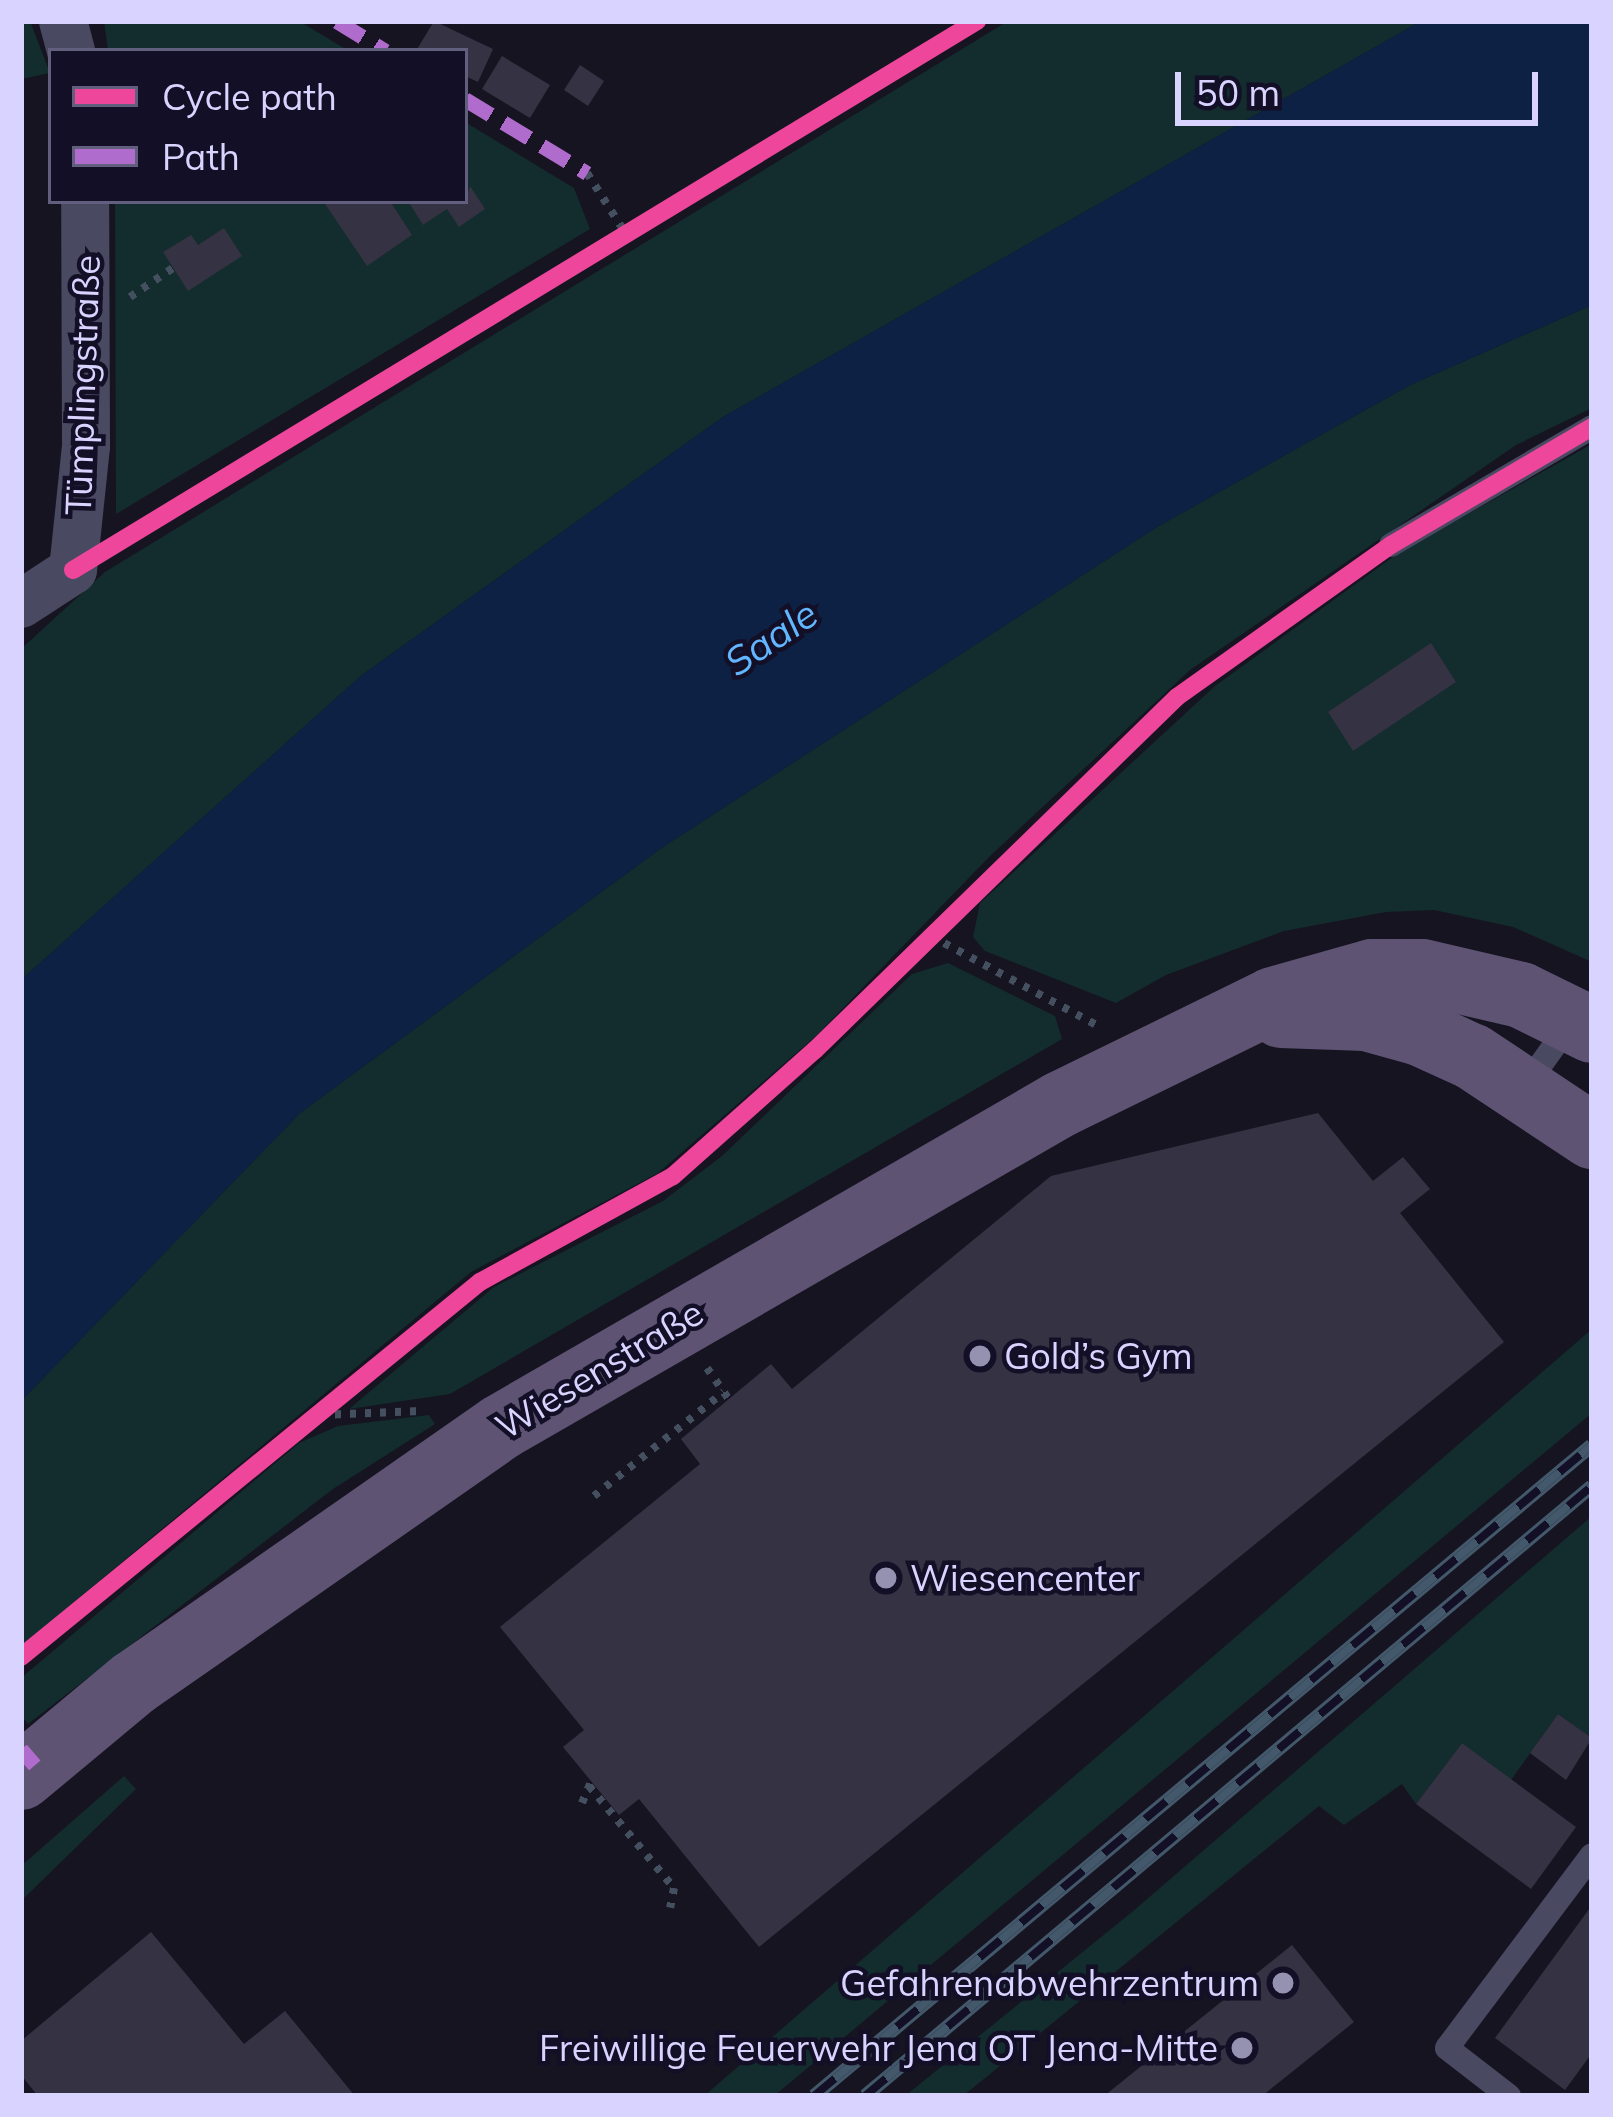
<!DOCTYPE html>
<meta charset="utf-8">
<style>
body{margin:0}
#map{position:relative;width:1613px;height:2117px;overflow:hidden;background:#161421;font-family:Mulish,sans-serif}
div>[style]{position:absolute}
.green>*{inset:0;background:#132c2d}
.water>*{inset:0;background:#0d2144}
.building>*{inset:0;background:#343243}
.path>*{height:8px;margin-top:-4px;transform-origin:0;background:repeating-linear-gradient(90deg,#44505f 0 6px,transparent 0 15px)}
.service>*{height:24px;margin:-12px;padding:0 12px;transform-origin:12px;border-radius:12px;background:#4a4962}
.minor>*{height:48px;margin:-24px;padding:0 24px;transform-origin:24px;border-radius:24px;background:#4a4962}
.primary>*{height:66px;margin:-33px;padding:0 33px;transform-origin:33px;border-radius:33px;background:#5e5373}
.rail>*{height:14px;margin-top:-7px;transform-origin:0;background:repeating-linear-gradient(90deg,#130f26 0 27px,#43596b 0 54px);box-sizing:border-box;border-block:3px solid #43596b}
.quiet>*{height:15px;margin-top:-7.5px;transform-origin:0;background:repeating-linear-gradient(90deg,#b06ccc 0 30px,transparent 0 45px)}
.cycleway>*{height:18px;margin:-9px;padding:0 9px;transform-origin:9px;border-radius:9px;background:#ed469a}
.dots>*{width:33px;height:33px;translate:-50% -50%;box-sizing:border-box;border:6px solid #130f26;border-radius:50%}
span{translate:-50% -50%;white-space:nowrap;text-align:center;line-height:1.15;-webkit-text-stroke:9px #130f26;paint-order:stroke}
.street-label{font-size:36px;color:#d9d4ff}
.poi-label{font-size:36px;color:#d9d4ff}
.left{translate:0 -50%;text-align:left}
.right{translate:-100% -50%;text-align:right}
.water-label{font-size:39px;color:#62b6ff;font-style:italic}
.frame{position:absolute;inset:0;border:24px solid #d9d4ff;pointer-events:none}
.legend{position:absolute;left:48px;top:48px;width:420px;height:156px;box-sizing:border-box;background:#130f26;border:3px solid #625e7d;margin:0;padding:15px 21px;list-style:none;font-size:36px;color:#d9d4ff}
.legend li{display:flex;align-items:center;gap:24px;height:60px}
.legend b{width:60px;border:3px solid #625e7d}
.scale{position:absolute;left:1175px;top:72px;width:363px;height:54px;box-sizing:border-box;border:6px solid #d9d4ff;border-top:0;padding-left:15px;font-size:36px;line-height:42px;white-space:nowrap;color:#d9d4ff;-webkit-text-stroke:9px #130f26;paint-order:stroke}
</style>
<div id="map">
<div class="green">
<i style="clip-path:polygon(21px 21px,30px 21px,50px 73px,21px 79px)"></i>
<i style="clip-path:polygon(104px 21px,299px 21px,349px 51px,108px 51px)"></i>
<i style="clip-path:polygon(1008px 21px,1421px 21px,723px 417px,362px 675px,21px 980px,21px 649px,105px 572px)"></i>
<i style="clip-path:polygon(465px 122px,574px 188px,590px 229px,116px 514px,115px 201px,465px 201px)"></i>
<i style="clip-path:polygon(1592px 305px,1592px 408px,1516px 445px,1190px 670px,990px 856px,817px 1035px,658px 1173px,471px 1272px,21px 1646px,21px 1401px,300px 1113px,660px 849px,1157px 527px,1410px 385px)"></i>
<i style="clip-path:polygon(1592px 444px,1592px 962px,1513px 927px,1434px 910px,1386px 912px,1284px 931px,1166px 975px,1116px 1003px,985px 951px,973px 937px,980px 903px,1215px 686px,1397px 554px)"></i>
<i style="clip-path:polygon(948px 963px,1055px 1016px,1062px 1039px,450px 1394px,349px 1409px,494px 1287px,663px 1201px,722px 1156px,912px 974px)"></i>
<i style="clip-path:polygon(1592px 1329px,1592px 1413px,774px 2096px,704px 2096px)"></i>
<i style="clip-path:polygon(429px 1415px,435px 1424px,333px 1489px,28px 1724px,21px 1715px,21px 1678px,299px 1443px,338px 1426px)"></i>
<i style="clip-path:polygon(1592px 1516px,1592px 1738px,1558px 1714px,1511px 1780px,1462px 1743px,1416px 1804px,1402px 1784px,1344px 1825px,1319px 1806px,963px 2096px,905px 2096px,1132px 1912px)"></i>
<i style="clip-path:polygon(124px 1776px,136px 1789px,21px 1901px,21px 1866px)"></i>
</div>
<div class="water">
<i style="clip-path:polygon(1421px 21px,1592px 21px,1592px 305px,1410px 385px,1157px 527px,660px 849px,300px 1113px,21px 1401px,21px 980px,362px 675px,723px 417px)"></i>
</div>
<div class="building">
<i style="clip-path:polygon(434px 21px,493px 49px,478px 82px,465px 76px,465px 51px,416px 51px)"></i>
<i style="clip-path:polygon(502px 56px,550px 85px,530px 118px,482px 89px)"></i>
<i style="clip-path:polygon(580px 65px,604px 81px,588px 106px,564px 90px)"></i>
<i style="clip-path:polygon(470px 186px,485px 209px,459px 227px,447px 209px,423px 225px,408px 201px,465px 201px)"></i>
<i style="clip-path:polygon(323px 201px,390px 201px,412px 235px,367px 266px)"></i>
<i style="clip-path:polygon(224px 228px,242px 256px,188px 291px,163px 252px,191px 235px,198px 245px)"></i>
<i style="clip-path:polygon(1431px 643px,1456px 682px,1353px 751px,1328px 712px)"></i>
<i style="clip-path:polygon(1318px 1113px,1373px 1181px,1403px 1157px,1430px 1189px,1400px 1213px,1504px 1342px,759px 1947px,639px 1799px,619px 1815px,563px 1747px,584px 1730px,500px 1627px,700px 1464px,681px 1439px,771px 1364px,792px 1389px,1051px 1176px)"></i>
<i style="clip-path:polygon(1558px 1714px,1592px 1738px,1566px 1780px,1530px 1753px)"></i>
<i style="clip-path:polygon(1462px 1743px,1576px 1827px,1531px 1889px,1416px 1804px)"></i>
<i style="clip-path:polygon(1592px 1905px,1592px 2053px,1565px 2090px,1495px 2038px)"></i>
<i style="clip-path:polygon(151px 1932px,244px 2044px,285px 2011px,355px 2096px,38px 2096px,21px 2075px,21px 2041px)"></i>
<i style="clip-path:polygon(1292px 1945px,1354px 2022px,1297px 2068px,1262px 2096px,1104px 2096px)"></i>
</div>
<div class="path">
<i style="left:587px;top:173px;width:72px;rotate:57.4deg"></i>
<i style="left:130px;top:297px;width:52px;rotate:-34deg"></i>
<i style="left:931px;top:936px;width:190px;rotate:28.3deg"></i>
<i style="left:707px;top:1368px;width:39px;rotate:55deg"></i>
<i style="left:320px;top:1415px;width:101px;rotate:-2.3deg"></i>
<i style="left:594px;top:1496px;width:166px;rotate:-38.7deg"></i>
<i style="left:589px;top:1786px;width:133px;rotate:50.2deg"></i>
<i style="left:674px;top:1888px;width:20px;rotate:101deg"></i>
<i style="left:582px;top:1803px;width:23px;rotate:-67deg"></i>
</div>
<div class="service">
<i style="left:1391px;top:545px;width:233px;rotate:-30.4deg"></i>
<i style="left:1524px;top:1088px;width:79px;rotate:-54.3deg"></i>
<i style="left:1509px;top:2096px;width:78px;rotate:-142.3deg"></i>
<i style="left:1447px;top:2048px;width:241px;rotate:-53.1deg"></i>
</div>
<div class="minor">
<i style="left:63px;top:21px;width:31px;rotate:75deg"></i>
<i style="left:21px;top:604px;width:62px;rotate:-33.2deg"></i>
<i style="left:73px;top:570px;width:125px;rotate:-84deg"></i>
<i style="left:86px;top:446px;width:245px;rotate:-90.2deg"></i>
</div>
<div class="primary">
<i style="left:1281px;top:1015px;width:85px;rotate:2deg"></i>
<i style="left:1366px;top:1018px;width:56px;rotate:15.5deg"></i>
<i style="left:1420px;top:1033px;width:58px;rotate:24.4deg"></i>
<i style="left:1473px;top:1057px;width:143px;rotate:33.6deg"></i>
<i style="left:21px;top:1777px;width:147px;rotate:-39.8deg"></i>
<i style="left:134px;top:1683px;width:447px;rotate:-34.9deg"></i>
<i style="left:501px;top:1427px;width:646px;rotate:-29.98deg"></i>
<i style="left:1061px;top:1104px;width:236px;rotate:-26.1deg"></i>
<i style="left:1273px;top:1000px;width:103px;rotate:-15.8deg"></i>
<i style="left:1372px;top:972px;width:50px"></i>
<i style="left:1422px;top:972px;width:102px;rotate:13.1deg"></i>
<i style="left:1521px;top:995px;width:79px;rotate:26.2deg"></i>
</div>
<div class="rail">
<i style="left:814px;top:2096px;width:1014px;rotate:-39.92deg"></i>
<i style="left:865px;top:2096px;width:949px;rotate:-40deg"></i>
</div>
<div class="quiet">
<i style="left:337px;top:21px;width:57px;rotate:31.5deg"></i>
<i style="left:465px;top:99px;width:143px;rotate:31.2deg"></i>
<i style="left:21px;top:1749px;width:21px;rotate:49deg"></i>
</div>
<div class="cycleway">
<i style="left:73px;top:570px;width:1058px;rotate:-31.27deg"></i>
<i style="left:21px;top:1657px;width:593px;rotate:-39.25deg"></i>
<i style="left:480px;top:1282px;width:220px;rotate:-28.8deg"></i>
<i style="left:673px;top:1176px;width:190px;rotate:-41.6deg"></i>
<i style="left:815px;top:1050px;width:506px;rotate:-44.28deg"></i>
<i style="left:1177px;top:697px;width:262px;rotate:-35.4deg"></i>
<i style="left:1391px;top:545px;width:233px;rotate:-30.4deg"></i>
</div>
<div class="dots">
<i style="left:980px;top:1356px;background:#9591b1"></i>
<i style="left:886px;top:1578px;background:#9591b1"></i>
<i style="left:1283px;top:1983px;background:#9591b1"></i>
<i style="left:1242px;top:2048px;background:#9591b1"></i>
</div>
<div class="street-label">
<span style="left:82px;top:385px;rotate:-88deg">Tümplingstraße</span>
<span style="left:599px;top:1369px;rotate:-31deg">Wiesenstraße</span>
</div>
<div class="poi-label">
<span class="left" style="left:1004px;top:1356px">Gold’s Gym</span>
<span class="left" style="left:910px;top:1578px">Wiesencenter</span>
<span class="right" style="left:1259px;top:1983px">Gefahrenabwehrzentrum</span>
<span class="right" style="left:1218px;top:2048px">Freiwillige Feuerwehr Jena OT Jena-Mitte</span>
</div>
<div class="water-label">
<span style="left:771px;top:638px;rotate:-34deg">Saale</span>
</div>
<div class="frame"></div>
<ul class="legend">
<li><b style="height:15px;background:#ed469a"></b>Cycle path</li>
<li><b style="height:15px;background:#b06ccc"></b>Path</li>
</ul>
<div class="scale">50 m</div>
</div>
